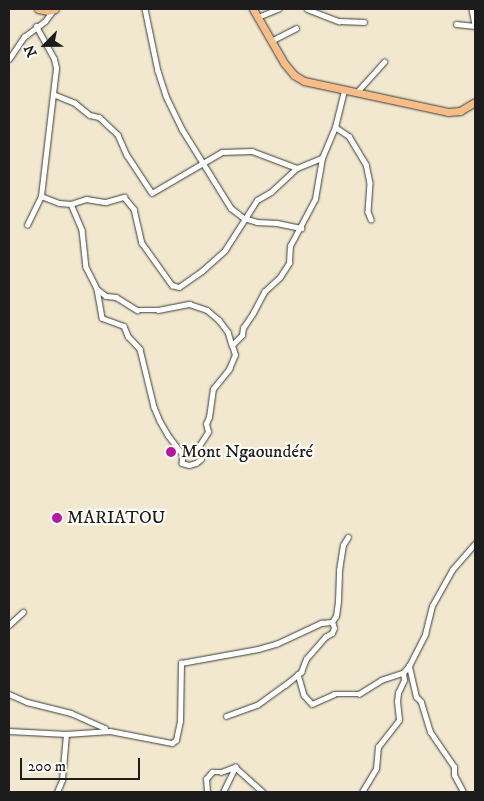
<!DOCTYPE html>
<meta charset="utf-8">
<style>
body{margin:0}
#map{position:relative;width:484px;height:801px;overflow:hidden;background:#f1e8cf;font-family:"IM FELL DW Pica",serif}
div>[style]{position:absolute}
.roads{filter:drop-shadow(0 0 1px #3c3b37) drop-shadow(0 0 1px #3c3b37)}
.minor>*{height:4.5px;margin:-2.25px;padding:0 2.25px;transform-origin:2.25px;border-radius:2.25px;background:#fff}
.primary>*{height:7px;margin:-3.5px;padding:0 3.5px;transform-origin:3.5px;border-radius:3.5px;background:#f7bd88}
.dots>*{width:14px;height:14px;translate:-50% -50%;box-sizing:border-box;border:2px solid #fdfcf7;border-radius:50%}
span{translate:-50% -50%;white-space:nowrap;text-align:center;line-height:1.15;-webkit-text-stroke:4.5px #fdfcf7;paint-order:stroke}
.poi-label{font-size:18px;color:#1c1c1c}
.left{translate:0 -50%;text-align:left}
.frame{position:absolute;inset:0;border:10px solid #1c1c1c;pointer-events:none}
.north{position:absolute;left:20px;top:20px;width:50px;height:50px;-webkit-text-stroke:4px #fdfcf7;paint-order:stroke;rotate:247deg;font-size:14px;font-weight:700;line-height:20px;text-align:center;color:#1c1c1c}
.north::after{content:'';display:block;margin:auto;width:18px;height:22px;background:#1c1c1c;clip-path:polygon(50% 0,100% 100%,50% 72%,0 100%)}
.scale{position:absolute;left:20px;top:758px;width:120px;height:22px;box-sizing:border-box;border:2px solid #1c1c1c;border-top:0;padding-left:6px;font-size:15px;line-height:18px;white-space:nowrap;color:#1c1c1c;-webkit-text-stroke:4px #fdfcf7;paint-order:stroke}
</style>
<div id="map">
<div class="roads">
<div class="minor">
<i style="left:145px;top:9px;width:63px;rotate:78.2deg"></i>
<i style="left:158px;top:71px;width:26px;rotate:72deg"></i>
<i style="left:166px;top:96px;width:37px;rotate:64deg"></i>
<i style="left:182px;top:129px;width:93px;rotate:58.2deg"></i>
<i style="left:231px;top:208px;width:16px;rotate:38deg"></i>
<i style="left:244px;top:218px;width:14px;rotate:17deg"></i>
<i style="left:257px;top:222px;width:20px;rotate:3deg"></i>
<i style="left:277px;top:223px;width:25px;rotate:12deg"></i>
<i style="left:307px;top:9px;width:34px;rotate:21deg"></i>
<i style="left:339px;top:21px;width:25px;rotate:2deg"></i>
<i style="left:472px;top:9px;width:15px;rotate:79deg"></i>
<i style="left:258px;top:17px;width:22px;rotate:-22deg"></i>
<i style="left:456px;top:24px;width:19px;rotate:6deg"></i>
<i style="left:271px;top:41px;width:28px;rotate:-27deg"></i>
<i style="left:9px;top:59px;width:27px;rotate:-56deg"></i>
<i style="left:24px;top:37px;width:26px;rotate:-37deg"></i>
<i style="left:45px;top:21px;width:15px;rotate:-53deg"></i>
<i style="left:356px;top:93px;width:42px;rotate:-47.9deg"></i>
<i style="left:53px;top:94px;width:24px;rotate:22deg"></i>
<i style="left:75px;top:103px;width:19px;rotate:39deg"></i>
<i style="left:90px;top:115px;width:9px;rotate:13deg"></i>
<i style="left:99px;top:117px;width:26px;rotate:43deg"></i>
<i style="left:118px;top:135px;width:22px;rotate:66deg"></i>
<i style="left:127px;top:155px;width:45px;rotate:56.7deg"></i>
<i style="left:152px;top:193px;width:81px;rotate:-30.4deg"></i>
<i style="left:222px;top:152px;width:30px;rotate:-2deg"></i>
<i style="left:252px;top:151px;width:48px;rotate:20.7deg"></i>
<i style="left:335px;top:127px;width:17px;rotate:33deg"></i>
<i style="left:349px;top:136px;width:33px;rotate:59deg"></i>
<i style="left:366px;top:164px;width:19px;rotate:78deg"></i>
<i style="left:370px;top:183px;width:29px;rotate:94deg"></i>
<i style="left:368px;top:212px;width:8px;rotate:67deg"></i>
<i style="left:41px;top:196px;width:19px;rotate:21deg"></i>
<i style="left:59px;top:203px;width:12px;rotate:5deg"></i>
<i style="left:71px;top:204px;width:28px;rotate:67deg"></i>
<i style="left:82px;top:230px;width:37px;rotate:84deg"></i>
<i style="left:86px;top:267px;width:25px;rotate:63deg"></i>
<i style="left:97px;top:289px;width:29px;rotate:80deg"></i>
<i style="left:102px;top:318px;width:23px;rotate:20deg"></i>
<i style="left:124px;top:326px;width:11px;rotate:68deg"></i>
<i style="left:128px;top:336px;width:18px;rotate:47deg"></i>
<i style="left:140px;top:349px;width:60px;rotate:76.4deg"></i>
<i style="left:154px;top:407px;width:15px;rotate:67deg"></i>
<i style="left:160px;top:421px;width:16px;rotate:60deg"></i>
<i style="left:168px;top:435px;width:25px;rotate:53deg"></i>
<i style="left:183px;top:455px;width:8px;rotate:97deg"></i>
<i style="left:182px;top:463px;width:7px;rotate:16deg"></i>
<i style="left:189px;top:465px;width:7px;rotate:-16deg"></i>
<i style="left:196px;top:463px;width:6px;rotate:-39deg"></i>
<i style="left:201px;top:459px;width:13px;rotate:-99deg"></i>
<i style="left:199px;top:446px;width:17px;rotate:-57deg"></i>
<i style="left:208px;top:432px;width:8px;rotate:-104deg"></i>
<i style="left:206px;top:424px;width:8px;rotate:-67deg"></i>
<i style="left:209px;top:417px;width:28px;rotate:-82deg"></i>
<i style="left:213px;top:389px;width:26px;rotate:-51deg"></i>
<i style="left:229px;top:369px;width:15px;rotate:-67deg"></i>
<i style="left:235px;top:355px;width:10px;rotate:-107deg"></i>
<i style="left:232px;top:345px;width:14px;rotate:-45deg"></i>
<i style="left:242px;top:335px;width:7px;rotate:-82deg"></i>
<i style="left:243px;top:328px;width:18px;rotate:-56deg"></i>
<i style="left:253px;top:313px;width:24px;rotate:-62deg"></i>
<i style="left:264px;top:292px;width:22px;rotate:-43deg"></i>
<i style="left:280px;top:277px;width:17px;rotate:-57deg"></i>
<i style="left:289px;top:263px;width:17px;rotate:-87deg"></i>
<i style="left:290px;top:246px;width:53px;rotate:-62deg"></i>
<i style="left:315px;top:199px;width:42px;rotate:-80.3deg"></i>
<i style="left:322px;top:158px;width:34px;rotate:-67deg"></i>
<i style="left:335px;top:127px;width:37px;rotate:-76deg"></i>
<i style="left:71px;top:204px;width:16px;rotate:-18deg"></i>
<i style="left:86px;top:199px;width:20px;rotate:9deg"></i>
<i style="left:106px;top:202px;width:19px;rotate:-16deg"></i>
<i style="left:124px;top:197px;width:16px;rotate:50deg"></i>
<i style="left:134px;top:209px;width:35px;rotate:77deg"></i>
<i style="left:142px;top:243px;width:52px;rotate:54.5deg"></i>
<i style="left:172px;top:285px;width:7px;rotate:16deg"></i>
<i style="left:179px;top:287px;width:28px;rotate:-35deg"></i>
<i style="left:202px;top:271px;width:31px;rotate:-42deg"></i>
<i style="left:225px;top:250px;width:59px;rotate:-57.4deg"></i>
<i style="left:257px;top:200px;width:16px;rotate:-30deg"></i>
<i style="left:271px;top:192px;width:35px;rotate:-43deg"></i>
<i style="left:297px;top:168px;width:27px;rotate:-22deg"></i>
<i style="left:27px;top:225px;width:32px;rotate:-64deg"></i>
<i style="left:41px;top:196px;width:129px;rotate:-83.3deg"></i>
<i style="left:56px;top:68px;width:9px;rotate:-103deg"></i>
<i style="left:54px;top:59px;width:37px;rotate:-119deg"></i>
<i style="left:97px;top:289px;width:11px;rotate:38deg"></i>
<i style="left:106px;top:296px;width:10px;rotate:6deg"></i>
<i style="left:116px;top:297px;width:25px;rotate:32deg"></i>
<i style="left:137px;top:310px;width:21px"></i>
<i style="left:158px;top:310px;width:32px;rotate:-11deg"></i>
<i style="left:189px;top:304px;width:19px;rotate:18deg"></i>
<i style="left:207px;top:310px;width:16px;rotate:40deg"></i>
<i style="left:219px;top:320px;width:15px;rotate:53deg"></i>
<i style="left:228px;top:332px;width:14px;rotate:73deg"></i>
<i style="left:9px;top:625px;width:19px;rotate:-43deg"></i>
<i style="left:298px;top:674px;width:22px;rotate:74deg"></i>
<i style="left:304px;top:695px;width:12px;rotate:48deg"></i>
<i style="left:312px;top:704px;width:24px;rotate:-24deg"></i>
<i style="left:334px;top:694px;width:25px"></i>
<i style="left:359px;top:694px;width:26px;rotate:-32deg"></i>
<i style="left:381px;top:680px;width:23px;rotate:-18deg"></i>
<i style="left:9px;top:694px;width:20px;rotate:24deg"></i>
<i style="left:27px;top:702px;width:45px;rotate:14deg"></i>
<i style="left:71px;top:713px;width:37px;rotate:24deg"></i>
<i style="left:105px;top:728px;width:3px;rotate:72deg"></i>
<i style="left:226px;top:716px;width:33px;rotate:-20deg"></i>
<i style="left:257px;top:705px;width:34px;rotate:-36deg"></i>
<i style="left:285px;top:685px;width:21px;rotate:-39deg"></i>
<i style="left:301px;top:672px;width:14px;rotate:-69deg"></i>
<i style="left:306px;top:659px;width:29px;rotate:-49deg"></i>
<i style="left:325px;top:637px;width:8px;rotate:-30deg"></i>
<i style="left:332px;top:633px;width:5px;rotate:-68deg"></i>
<i style="left:334px;top:628px;width:6px;rotate:-108deg"></i>
<i style="left:332px;top:622px;width:7px;rotate:-56deg"></i>
<i style="left:336px;top:616px;width:15px;rotate:-82deg"></i>
<i style="left:338px;top:601px;width:31px;rotate:-88deg"></i>
<i style="left:339px;top:570px;width:25px;rotate:-81deg"></i>
<i style="left:343px;top:545px;width:9px;rotate:-58deg"></i>
<i style="left:9px;top:731px;width:57px;rotate:3deg"></i>
<i style="left:66px;top:734px;width:44px;rotate:-3.9deg"></i>
<i style="left:110px;top:731px;width:63px;rotate:11deg"></i>
<i style="left:172px;top:743px;width:5px;rotate:-37deg"></i>
<i style="left:176px;top:740px;width:19px;rotate:-78deg"></i>
<i style="left:180px;top:721px;width:58px;rotate:-89deg"></i>
<i style="left:181px;top:663px;width:78px;rotate:-10.3deg"></i>
<i style="left:258px;top:649px;width:19px;rotate:-16deg"></i>
<i style="left:276px;top:644px;width:50px;rotate:-25deg"></i>
<i style="left:321px;top:623px;width:11px;rotate:-5deg"></i>
<i style="left:57px;top:792px;width:13px;rotate:-67deg"></i>
<i style="left:62px;top:780px;width:46px;rotate:-85deg"></i>
<i style="left:207px;top:792px;width:13px;rotate:-94deg"></i>
<i style="left:206px;top:779px;width:9px;rotate:-49deg"></i>
<i style="left:212px;top:772px;width:9px"></i>
<i style="left:221px;top:772px;width:15px;rotate:-20deg"></i>
<i style="left:235px;top:767px;width:38px;rotate:42deg"></i>
<i style="left:223px;top:792px;width:28px;rotate:-64deg"></i>
<i style="left:362px;top:792px;width:27px;rotate:-59deg"></i>
<i style="left:376px;top:769px;width:22px;rotate:-85deg"></i>
<i style="left:378px;top:747px;width:34px;rotate:-52deg"></i>
<i style="left:399px;top:720px;width:18px;rotate:-96deg"></i>
<i style="left:397px;top:702px;width:9px;rotate:-84deg"></i>
<i style="left:398px;top:693px;width:14px;rotate:-65deg"></i>
<i style="left:404px;top:680px;width:7px;rotate:-98deg"></i>
<i style="left:403px;top:673px;width:9px;rotate:-49deg"></i>
<i style="left:463px;top:792px;width:19px;rotate:-118deg"></i>
<i style="left:454px;top:775px;width:8px;rotate:-90deg"></i>
<i style="left:454px;top:767px;width:42px;rotate:-124.4deg"></i>
<i style="left:430px;top:732px;width:31px;rotate:-107deg"></i>
<i style="left:421px;top:702px;width:7px;rotate:-135deg"></i>
<i style="left:416px;top:697px;width:32px;rotate:-103deg"></i>
<i style="left:409px;top:666px;width:36px;rotate:-63deg"></i>
<i style="left:425px;top:634px;width:29px;rotate:-76deg"></i>
<i style="left:432px;top:606px;width:41px;rotate:-60.9deg"></i>
<i style="left:452px;top:570px;width:35px;rotate:-49deg"></i>
</div>
<div class="primary">
<i style="left:38px;top:9px;width:10px;rotate:11deg"></i>
<i style="left:48px;top:11px;width:7px;rotate:-16deg"></i>
<i style="left:253px;top:9px;width:62px;rotate:60.1deg"></i>
<i style="left:284px;top:63px;width:16px;rotate:50deg"></i>
<i style="left:294px;top:75px;width:12px;rotate:31deg"></i>
<i style="left:304px;top:81px;width:147px;rotate:12.1deg"></i>
<i style="left:448px;top:112px;width:12px;rotate:-5deg"></i>
<i style="left:460px;top:111px;width:17px;rotate:-31deg"></i>
</div>
</div>
<div class="dots">
<i style="left:171px;top:452px;background:#b5179e"></i>
<i style="left:57px;top:518px;background:#b5179e"></i>
</div>
<div class="poi-label">
<span class="left" style="left:181px;top:452px">Mont Ngaoundéré</span>
<span class="left" style="left:67px;top:518px">MARIATOU</span>
</div>
<div class="frame"></div>
<div class="north">N</div>
<div class="scale">200 m</div>
</div>
